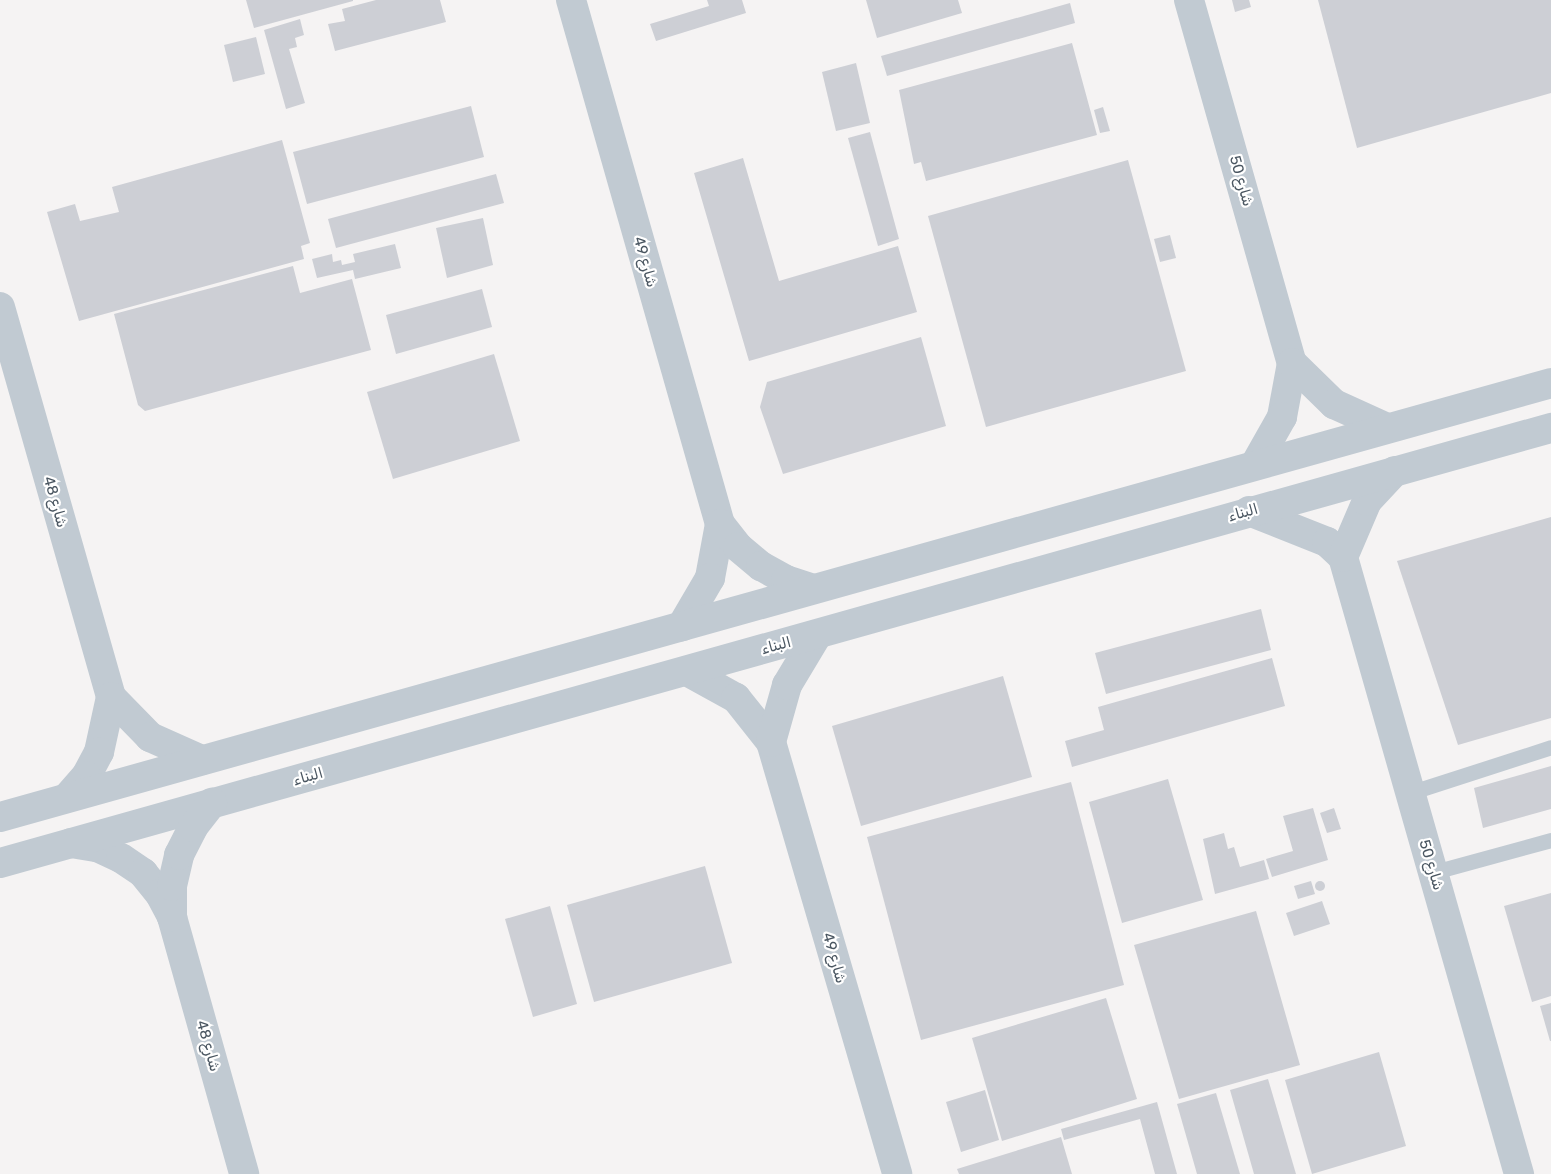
<!DOCTYPE html>
<meta charset="utf-8">
<style>
body{margin:0}
#map{position:relative;width:1551px;height:1174px;overflow:hidden;background:#f5f3f3;font-family:Rubik,Cairo,sans-serif}
div>[style]{position:absolute}
.building>*{inset:0;background:#cdcfd5}
.round{border-radius:50%}
.service>*{height:15px;margin:-7.5px;padding:0 7.5px;transform-origin:7.5px;border-radius:7.5px;background:#c1cad2}
.minor>*{height:30px;margin:-15px;padding:0 15px;transform-origin:15px;border-radius:15px;background:#c1cad2}
span{translate:-50% -50%;white-space:nowrap;text-align:center;line-height:1.15;-webkit-text-stroke:4.5px #fff;paint-order:stroke}
.street-label{font-size:15px;color:#4a5661}
</style>
<div id="map">
<div class="building">
<i style="clip-path:polygon(246px 0,353px 0,353px 1px,254px 28px)"></i>
<i style="clip-path:polygon(376px 0,440px 0,446px 22px,335px 51px,328px 24px,345px 21px,342px 9px)"></i>
<i style="clip-path:polygon(707px 0,742px 0,746px 13px,656px 41px,650px 24px,709px 6px)"></i>
<i style="clip-path:polygon(866px 0,958px 0,962px 13px,877px 38px)"></i>
<i style="clip-path:polygon(1232px 0,1249px 0,1251px 7px,1235px 12px)"></i>
<i style="clip-path:polygon(1318px 0,1551px 0,1551px 93px,1357px 148px)"></i>
<i style="clip-path:polygon(1070px 3px,1075px 23px,887px 76px,881px 56px)"></i>
<i style="clip-path:polygon(300px 19px,304px 35px,295px 38px,297px 47px,289px 49px,305px 103px,286px 109px,264px 30px)"></i>
<i style="clip-path:polygon(256px 37px,265px 74px,233px 82px,224px 45px)"></i>
<i style="clip-path:polygon(1072px 43px,1097px 135px,926px 181px,921px 162px,914px 164px,899px 90px)"></i>
<i style="clip-path:polygon(856px 63px,870px 123px,836px 131px,822px 72px)"></i>
<i style="clip-path:polygon(471px 106px,484px 157px,307px 204px,293px 152px)"></i>
<i style="clip-path:polygon(1103px 107px,1110px 131px,1100px 133px,1094px 110px)"></i>
<i style="clip-path:polygon(870px 132px,899px 239px,878px 246px,848px 138px)"></i>
<i style="clip-path:polygon(282px 140px,310px 243px,301px 246px,304px 259px,79px 321px,47px 212px,75px 204px,80px 221px,119px 212px,112px 187px)"></i>
<i style="clip-path:polygon(743px 158px,779px 281px,898px 246px,917px 312px,749px 361px,694px 173px)"></i>
<i style="clip-path:polygon(1128px 160px,1186px 371px,986px 427px,928px 216px)"></i>
<i style="clip-path:polygon(496px 174px,504px 203px,336px 248px,328px 219px)"></i>
<i style="clip-path:polygon(483px 218px,493px 265px,447px 278px,436px 228px)"></i>
<i style="clip-path:polygon(1170px 235px,1176px 258px,1160px 262px,1154px 239px)"></i>
<i style="clip-path:polygon(395px 244px,401px 268px,355px 279px,353px 270px,317px 278px,312px 259px,332px 254px,333px 262px,341px 260px,342px 265px,355px 262px,353px 254px)"></i>
<i style="clip-path:polygon(293px 266px,300px 293px,352px 279px,371px 350px,145px 411px,138px 405px,114px 314px)"></i>
<i style="clip-path:polygon(482px 289px,492px 327px,396px 354px,386px 315px)"></i>
<i style="clip-path:polygon(921px 337px,946px 426px,783px 474px,760px 407px,767px 382px)"></i>
<i style="clip-path:polygon(494px 354px,520px 441px,393px 479px,367px 392px)"></i>
<i style="clip-path:polygon(1551px 517px,1551px 718px,1458px 745px,1397px 561px)"></i>
<i style="clip-path:polygon(1261px 609px,1271px 650px,1106px 694px,1095px 653px)"></i>
<i style="clip-path:polygon(1272px 658px,1285px 706px,1072px 767px,1065px 741px,1104px 730px,1098px 707px)"></i>
<i style="clip-path:polygon(1003px 676px,1032px 777px,861px 826px,832px 726px)"></i>
<i style="clip-path:polygon(1551px 766px,1551px 809px,1483px 828px,1474px 788px)"></i>
<i style="clip-path:polygon(1168px 779px,1203px 900px,1122px 923px,1089px 802px)"></i>
<i style="clip-path:polygon(1071px 782px,1124px 985px,921px 1040px,867px 837px)"></i>
<i style="clip-path:polygon(1313px 808px,1328px 860px,1272px 877px,1266px 859px,1293px 851px,1283px 816px)"></i>
<i style="clip-path:polygon(1334px 808px,1341px 829px,1327px 833px,1320px 813px)"></i>
<i style="clip-path:polygon(1224px 833px,1228px 849px,1234px 847px,1240px 867px,1264px 860px,1269px 879px,1215px 894px,1203px 839px)"></i>
<i style="clip-path:polygon(705px 866px,732px 963px,594px 1002px,567px 905px)"></i>
<i class="round" style="left:1315px;top:881px;width:10px;height:10px"></i>
<i style="clip-path:polygon(1311px 881px,1315px 894px,1298px 899px,1294px 886px)"></i>
<i style="clip-path:polygon(1551px 893px,1551px 996px,1532px 1002px,1504px 906px)"></i>
<i style="clip-path:polygon(1322px 901px,1330px 924px,1294px 936px,1286px 913px)"></i>
<i style="clip-path:polygon(550px 906px,577px 1004px,533px 1017px,505px 919px)"></i>
<i style="clip-path:polygon(1256px 911px,1300px 1065px,1179px 1099px,1134px 945px)"></i>
<i style="clip-path:polygon(1106px 998px,1137px 1099px,1002px 1141px,972px 1038px)"></i>
<i style="clip-path:polygon(1551px 1003px,1551px 1041px,1550px 1041px,1540px 1006px)"></i>
<i style="clip-path:polygon(1379px 1052px,1406px 1146px,1312px 1174px,1285px 1080px)"></i>
<i style="clip-path:polygon(1268px 1079px,1296px 1174px,1254px 1174px,1230px 1090px)"></i>
<i style="clip-path:polygon(985px 1090px,999px 1140px,961px 1152px,946px 1102px)"></i>
<i style="clip-path:polygon(1216px 1093px,1240px 1174px,1197px 1174px,1177px 1104px)"></i>
<i style="clip-path:polygon(1157px 1102px,1177px 1174px,1155px 1174px,1140px 1119px,1064px 1140px,1061px 1129px)"></i>
<i style="clip-path:polygon(1061px 1137px,1072px 1174px,959px 1174px,957px 1169px)"></i>
</div>
<div class="service">
<i style="left:1409px;top:793px;width:149px;rotate:-17.9deg"></i>
<i style="left:1434px;top:872px;width:121px;rotate:-15.3deg"></i>
</div>
<div class="minor">
<i style="left:571px;top:0;width:545px;rotate:74.13deg"></i>
<i style="left:720px;top:524px;width:55px;rotate:100.5deg"></i>
<i style="left:710px;top:578px;width:56px;rotate:120.3deg"></i>
<i style="left:1189px;top:0;width:377px;rotate:74.2deg"></i>
<i style="left:1292px;top:363px;width:55px;rotate:100.5deg"></i>
<i style="left:1282px;top:417px;width:55px;rotate:119.4deg"></i>
<i style="left:0;top:307px;width:405px;rotate:74.1deg"></i>
<i style="left:111px;top:697px;width:56px;rotate:102.3deg"></i>
<i style="left:99px;top:752px;width:27px;rotate:118deg"></i>
<i style="left:86px;top:776px;width:28px;rotate:131deg"></i>
<i style="left:1292px;top:363px;width:59px;rotate:44.3deg"></i>
<i style="left:1334px;top:404px;width:58px;rotate:24.4deg"></i>
<i style="left:1249px;top:511px;width:84px;rotate:21.7deg"></i>
<i style="left:1327px;top:542px;width:22px;rotate:43deg"></i>
<i style="left:1343px;top:557px;width:642px;rotate:74.08deg"></i>
<i style="left:720px;top:524px;width:29px;rotate:52deg"></i>
<i style="left:738px;top:547px;width:30px;rotate:40deg"></i>
<i style="left:761px;top:566px;width:29px;rotate:29deg"></i>
<i style="left:786px;top:580px;width:29px;rotate:18deg"></i>
<i style="left:1343px;top:557px;width:61px;rotate:-66.8deg"></i>
<i style="left:1367px;top:501px;width:41px;rotate:-47deg"></i>
<i style="left:687px;top:671px;width:56px;rotate:28.9deg"></i>
<i style="left:736px;top:698px;width:56px;rotate:51.5deg"></i>
<i style="left:771px;top:742px;width:450px;rotate:73.7deg"></i>
<i style="left:111px;top:697px;width:56px;rotate:45.7deg"></i>
<i style="left:150px;top:737px;width:57px;rotate:23.9deg"></i>
<i style="left:771px;top:742px;width:59px;rotate:-74.3deg"></i>
<i style="left:787px;top:685px;width:58px;rotate:-59deg"></i>
<i style="left:0;top:817px;width:1611px;rotate:-15.63deg"></i>
<i style="left:71px;top:843px;width:26px;rotate:9deg"></i>
<i style="left:97px;top:847px;width:26px;rotate:25deg"></i>
<i style="left:121px;top:858px;width:27px;rotate:34deg"></i>
<i style="left:143px;top:873px;width:27px;rotate:51deg"></i>
<i style="left:160px;top:894px;width:26px;rotate:62deg"></i>
<i style="left:172px;top:917px;width:267px;rotate:74.3deg"></i>
<i style="left:0;top:863px;width:1611px;rotate:-15.67deg"></i>
<i style="left:172px;top:917px;width:31px;rotate:-90deg"></i>
<i style="left:172px;top:886px;width:32px;rotate:-77deg"></i>
<i style="left:179px;top:855px;width:31px;rotate:-63deg"></i>
<i style="left:193px;top:827px;width:31px;rotate:-52deg"></i>
</div>
<div class="street-label">
<span style="left:1241px;top:181px;rotate:74deg">شارع 50</span>
<span style="left:645px;top:262px;rotate:74deg">شارع 49</span>
<span style="left:55px;top:502px;rotate:74deg">شارع 48</span>
<span style="left:1243px;top:513px;rotate:-16deg">البناء</span>
<span style="left:776px;top:646px;rotate:-15deg">البناء</span>
<span style="left:308px;top:777px;rotate:-16deg">البناء</span>
<span style="left:1431px;top:865px;rotate:73deg">شارع 50</span>
<span style="left:834px;top:958px;rotate:74deg">شارع 49</span>
<span style="left:208px;top:1046px;rotate:74deg">شارع 48</span>
</div>
</div>
